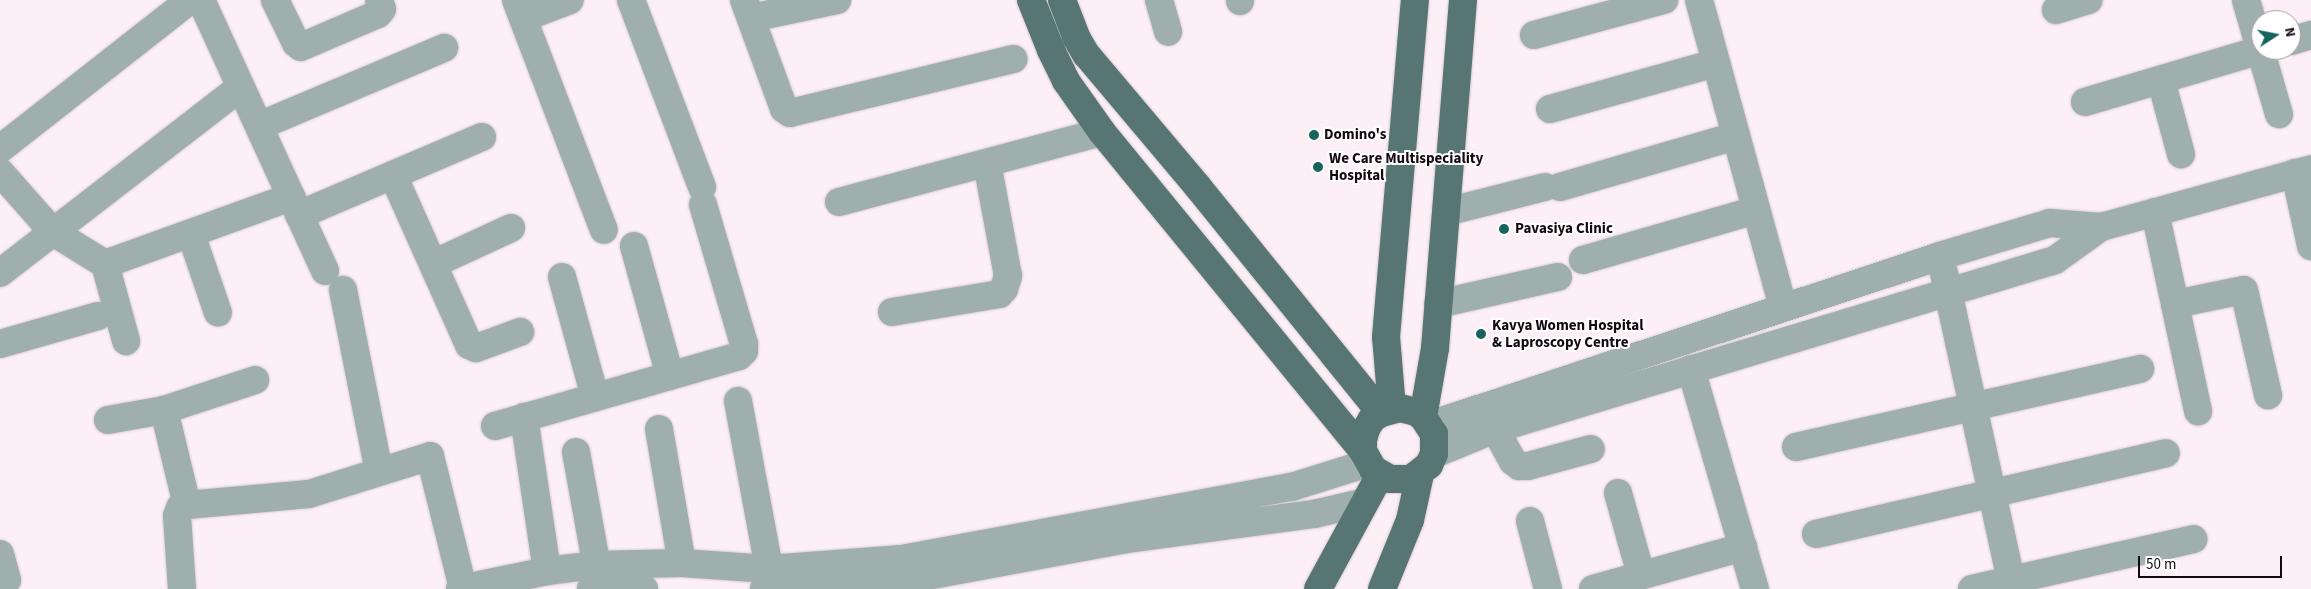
<!DOCTYPE html>
<style>
body{margin:0}
#map{position:relative;width:2311px;height:589px;overflow:hidden;background:#fceff6;font-family:"Source Sans 3",sans-serif}
div>[style]{position:absolute}
.roads{filter:drop-shadow(0 0 1px #d7cad1) drop-shadow(0 0 1px #d7cad1)}
.minor>*{height:28px;margin:-14px;padding:0 14px;transform-origin:14px;border-radius:14px;background:#9eafad}
.major>*{height:28px;margin:-14px;padding:0 14px;transform-origin:14px;border-radius:14px;background:#577673}
.dots>*{width:14px;height:14px;translate:-50% -50%;box-sizing:border-box;border:2px solid #fff;border-radius:50%}
span{translate:-50% -50%;white-space:nowrap;text-align:center;line-height:1.15;-webkit-text-stroke:4px #fff;paint-order:stroke}
.poi-label{font-size:15px;color:#13090f;font-weight:700}
.left{translate:0 -50%;text-align:left}
.north{position:absolute;left:2251px;top:10px;width:50px;height:50px;box-sizing:border-box;background:#fff;border:1px solid #a19d9f;border-radius:50%;rotate:79deg;font-size:14px;font-weight:700;line-height:20px;text-align:center;color:#13090f}
.north::after{content:'';display:block;margin:auto;width:18px;height:22px;background:#17645f;clip-path:polygon(50% 0,100% 100%,50% 72%,0 100%)}
.scale{position:absolute;left:2138px;top:556px;width:144px;height:22px;box-sizing:border-box;border:2px solid #13090f;border-top:0;padding-left:6px;font-size:15px;line-height:18px;white-space:nowrap;color:#13090f;-webkit-text-stroke:4px #fff;paint-order:stroke}
</style>
<div id="map">
<div class="roads">
<div class="minor">
<i style="left:201px;top:0;width:298px;rotate:65.4deg"></i>
<i style="left:275px;top:0;width:48px;rotate:64deg"></i>
<i style="left:296px;top:43px;width:6px;rotate:39deg"></i>
<i style="left:301px;top:47px;width:84px;rotate:-23.2deg"></i>
<i style="left:378px;top:14px;width:6px;rotate:-51deg"></i>
<i style="left:382px;top:9px;width:9px;rotate:-108deg"></i>
<i style="left:516px;top:0;width:246px;rotate:69.1deg"></i>
<i style="left:631px;top:0;width:200px;rotate:69.2deg"></i>
<i style="left:744px;top:0;width:116px;rotate:69.8deg"></i>
<i style="left:784px;top:109px;width:7px;rotate:34deg"></i>
<i style="left:790px;top:113px;width:230px;rotate:-13.6deg"></i>
<i style="left:1159px;top:0;width:33px;rotate:74deg"></i>
<i style="left:1240px;top:0;width:1px;rotate:90deg"></i>
<i style="left:1699px;top:0;width:318px;rotate:74.7deg"></i>
<i style="left:2246px;top:0;width:119px;rotate:73.9deg"></i>
<i style="left:2056px;top:10px;width:34px;rotate:-17deg"></i>
<i style="left:523px;top:18px;width:50px;rotate:-21deg"></i>
<i style="left:751px;top:18px;width:88px;rotate:-11.8deg"></i>
<i style="left:1534px;top:35px;width:135px;rotate:-15.1deg"></i>
<i style="left:2291px;top:41px;width:21px;rotate:-17deg"></i>
<i style="left:2161px;top:80px;width:77px;rotate:74.9deg"></i>
<i style="left:2085px;top:102px;width:184px;rotate:-16.5deg"></i>
<i style="left:1550px;top:109px;width:172px;rotate:-15.5deg"></i>
<i style="left:259px;top:126px;width:201px;rotate:-22.9deg"></i>
<i style="left:0;top:149px;width:241px;rotate:-38.1deg"></i>
<i style="left:0;top:172px;width:80px;rotate:48.5deg"></i>
<i style="left:53px;top:232px;width:61px;rotate:31.6deg"></i>
<i style="left:105px;top:264px;width:198px;rotate:-19.8deg"></i>
<i style="left:2295px;top:173px;width:75px;rotate:77.6deg"></i>
<i style="left:393px;top:175px;width:186px;rotate:65.9deg"></i>
<i style="left:469px;top:345px;width:8px;rotate:23deg"></i>
<i style="left:476px;top:348px;width:47px;rotate:-20deg"></i>
<i style="left:1560px;top:187px;width:183px;rotate:-16.2deg"></i>
<i style="left:839px;top:202px;width:272px;rotate:-14.9deg"></i>
<i style="left:1446px;top:212px;width:102px;rotate:-14.2deg"></i>
<i style="left:2155px;top:212px;width:204px;rotate:77.8deg"></i>
<i style="left:299px;top:215px;width:199px;rotate:-23.1deg"></i>
<i style="left:191px;top:234px;width:83px;rotate:71.1deg"></i>
<i style="left:634px;top:246px;width:135px;rotate:74.5deg"></i>
<i style="left:1583px;top:260px;width:180px;rotate:-16.1deg"></i>
<i style="left:105px;top:264px;width:80px;rotate:74.7deg"></i>
<i style="left:433px;top:264px;width:86px;rotate:-24.8deg"></i>
<i style="left:0;top:273px;width:304px;rotate:-37.7deg"></i>
<i style="left:1944px;top:273px;width:323px;rotate:77.7deg"></i>
<i style="left:562px;top:277px;width:124px;rotate:74.6deg"></i>
<i style="left:343px;top:290px;width:185px;rotate:78.8deg"></i>
<i style="left:1438px;top:304px;width:123px;rotate:-12.7deg"></i>
<i style="left:2175px;top:304px;width:70px;rotate:-11.5deg"></i>
<i style="left:2244px;top:290px;width:108px;rotate:77.1deg"></i>
<i style="left:892px;top:312px;width:109px;rotate:-9.5deg"></i>
<i style="left:999px;top:294px;width:7px;rotate:-45deg"></i>
<i style="left:1004px;top:289px;width:14px;rotate:-73deg"></i>
<i style="left:1008px;top:276px;width:115px;rotate:-100.5deg"></i>
<i style="left:0;top:344px;width:102px;rotate:-15.9deg"></i>
<i style="left:1691px;top:369px;width:229px;rotate:73.8deg"></i>
<i style="left:738px;top:401px;width:171px;rotate:79.5deg"></i>
<i style="left:164px;top:410px;width:96px;rotate:-18.2deg"></i>
<i style="left:524px;top:417px;width:156px;rotate:81.5deg"></i>
<i style="left:108px;top:420px;width:57px;rotate:-10.1deg"></i>
<i style="left:164px;top:410px;width:98px;rotate:76.4deg"></i>
<i style="left:1430px;top:425px;width:537px;rotate:-18.33deg"></i>
<i style="left:1940px;top:256px;width:115px;rotate:-16.7deg"></i>
<i style="left:2050px;top:223px;width:51px;rotate:4.5deg"></i>
<i style="left:2101px;top:227px;width:218px;rotate:-15.4deg"></i>
<i style="left:495px;top:426px;width:254px;rotate:-16deg"></i>
<i style="left:739px;top:356px;width:7px;rotate:-45deg"></i>
<i style="left:744px;top:351px;width:7px;rotate:-90deg"></i>
<i style="left:744px;top:344px;width:145px;rotate:-106.4deg"></i>
<i style="left:659px;top:429px;width:136px;rotate:80.3deg"></i>
<i style="left:1495px;top:429px;width:37px;rotate:61deg"></i>
<i style="left:1513px;top:461px;width:8px;rotate:40deg"></i>
<i style="left:1519px;top:466px;width:9px"></i>
<i style="left:1528px;top:466px;width:65px;rotate:-15.1deg"></i>
<i style="left:1796px;top:447px;width:353px;rotate:-12.8deg"></i>
<i style="left:576px;top:452px;width:139px;rotate:79.7deg"></i>
<i style="left:1434px;top:454px;width:66px;rotate:-22.3deg"></i>
<i style="left:1495px;top:429px;width:585px;rotate:-16.79deg"></i>
<i style="left:2055px;top:260px;width:57px;rotate:-35.7deg"></i>
<i style="left:1618px;top:493px;width:85px;rotate:74.3deg"></i>
<i style="left:1530px;top:521px;width:70px;rotate:75.2deg"></i>
<i style="left:1816px;top:534px;width:359px;rotate:-13deg"></i>
<i style="left:0;top:554px;width:27px;rotate:75deg"></i>
<i style="left:7px;top:580px;width:9px;rotate:139deg"></i>
<i style="left:182px;top:589px;width:73px;rotate:-93.9deg"></i>
<i style="left:177px;top:516px;width:9px;rotate:-69deg"></i>
<i style="left:180px;top:508px;width:8px;rotate:-23deg"></i>
<i style="left:187px;top:505px;width:122px;rotate:-5.2deg"></i>
<i style="left:309px;top:494px;width:127px;rotate:-17.4deg"></i>
<i style="left:430px;top:456px;width:136px;rotate:76deg"></i>
<i style="left:460px;top:589px;width:89px;rotate:-11.7deg"></i>
<i style="left:547px;top:571px;width:48px;rotate:-7.1deg"></i>
<i style="left:595px;top:565px;width:87px;rotate:-1.3deg"></i>
<i style="left:682px;top:563px;width:87px;rotate:3.9deg"></i>
<i style="left:769px;top:569px;width:133px;rotate:-4.3deg"></i>
<i style="left:902px;top:559px;width:397px;rotate:-10.5deg"></i>
<i style="left:1292px;top:487px;width:80px;rotate:-17.5deg"></i>
<i style="left:591px;top:589px;width:53px"></i>
<i style="left:764px;top:589px;width:86px;rotate:-2.7deg"></i>
<i style="left:850px;top:585px;width:78px;rotate:-6.7deg"></i>
<i style="left:927px;top:576px;width:202px;rotate:-10.5deg"></i>
<i style="left:1126px;top:539px;width:190px;rotate:-7.6deg"></i>
<i style="left:1314px;top:514px;width:52px;rotate:-13.2deg"></i>
<i style="left:1593px;top:589px;width:156px;rotate:-15.6deg"></i>
<i style="left:1972px;top:589px;width:227px;rotate:-12.7deg"></i>
</div>
<div class="major">
<i style="left:1031px;top:0;width:54px;rotate:68.2deg"></i>
<i style="left:1051px;top:50px;width:34px;rotate:64deg"></i>
<i style="left:1066px;top:81px;width:62px;rotate:54.8deg"></i>
<i style="left:1102px;top:132px;width:412px;rotate:50.7deg"></i>
<i style="left:1062px;top:0;width:40px;rotate:69deg"></i>
<i style="left:1076px;top:37px;width:20px;rotate:60deg"></i>
<i style="left:1086px;top:54px;width:174px;rotate:49.9deg"></i>
<i style="left:1198px;top:187px;width:291px;rotate:51deg"></i>
<i style="left:1392px;top:408px;width:71px;rotate:-94.8deg"></i>
<i style="left:1386px;top:337px;width:338px;rotate:-85.1deg"></i>
<i style="left:1423px;top:417px;width:9px;rotate:-144deg"></i>
<i style="left:1416px;top:412px;width:16px;rotate:-166deg"></i>
<i style="left:1400px;top:408px;width:20px;rotate:165deg"></i>
<i style="left:1381px;top:413px;width:11px;rotate:146deg"></i>
<i style="left:1372px;top:419px;width:12px;rotate:121deg"></i>
<i style="left:1366px;top:429px;width:11px;rotate:105deg"></i>
<i style="left:1363px;top:440px;width:11px;rotate:90deg"></i>
<i style="left:1363px;top:451px;width:21px;rotate:61deg"></i>
<i style="left:1373px;top:469px;width:20px;rotate:30deg"></i>
<i style="left:1390px;top:479px;width:21px"></i>
<i style="left:1411px;top:479px;width:23px;rotate:-38deg"></i>
<i style="left:1429px;top:465px;width:12px;rotate:-66deg"></i>
<i style="left:1434px;top:454px;width:20px;rotate:-90deg"></i>
<i style="left:1434px;top:434px;width:20px;rotate:-123deg"></i>
<i style="left:1423px;top:417px;width:70px;rotate:-80.1deg"></i>
<i style="left:1435px;top:348px;width:349px;rotate:-85.4deg"></i>
<i style="left:1318px;top:589px;width:130px;rotate:-61.5deg"></i>
<i style="left:1382px;top:589px;width:74px;rotate:-67.9deg"></i>
<i style="left:1410px;top:520px;width:47px;rotate:-77.7deg"></i>
</div>
</div>
<div class="dots">
<i style="left:1314px;top:135px;background:#17645f"></i>
<i style="left:1318px;top:167px;background:#17645f"></i>
<i style="left:1504px;top:229px;background:#17645f"></i>
<i style="left:1481px;top:334px;background:#17645f"></i>
</div>
<div class="poi-label">
<span class="left" style="left:1324px;top:135px">Domino's</span>
<span class="left" style="left:1329px;top:167px">We Care Multispeciality<br>Hospital</span>
<span class="left" style="left:1515px;top:229px">Pavasiya Clinic</span>
<span class="left" style="left:1492px;top:334px">Kavya Women Hospital<br>&amp; Laproscopy Centre</span>
</div>
<div class="north">N</div>
<div class="scale">50 m</div>
</div>
